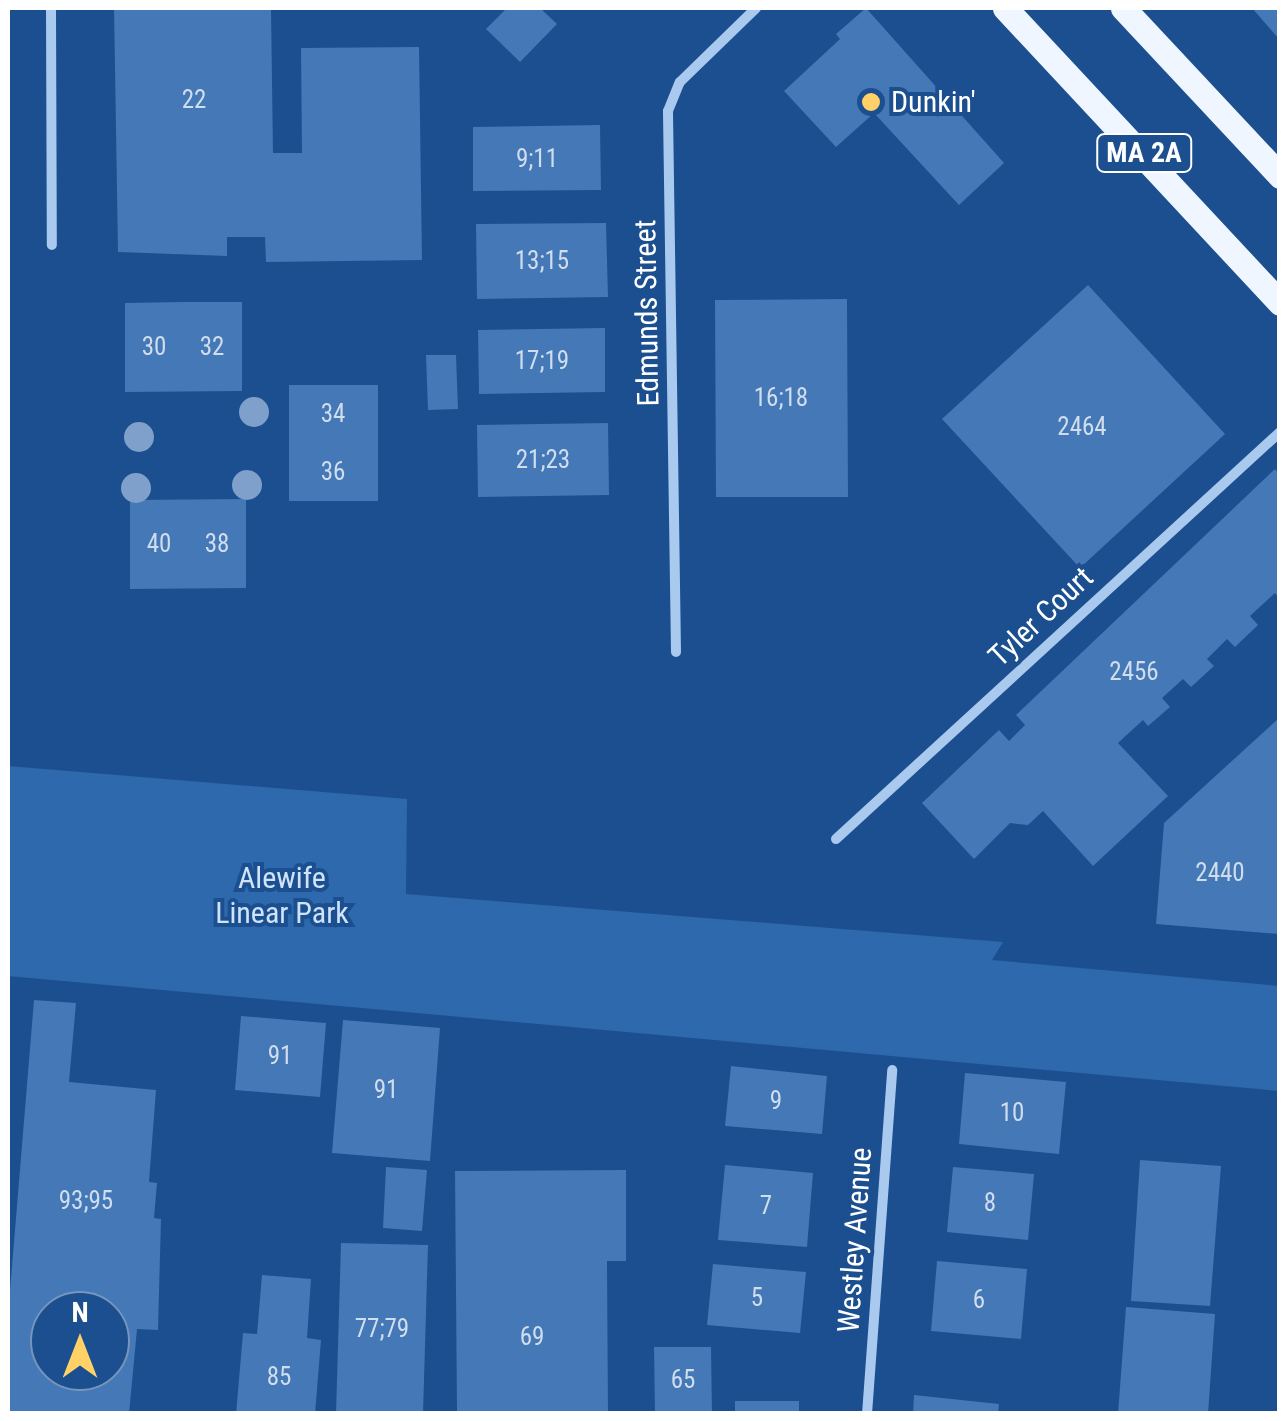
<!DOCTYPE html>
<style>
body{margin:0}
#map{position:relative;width:1287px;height:1421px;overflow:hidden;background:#1b4f8f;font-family:"Roboto Condensed",sans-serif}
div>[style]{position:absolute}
.green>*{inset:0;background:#2e69ad}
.building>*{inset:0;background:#4478b7}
.street>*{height:10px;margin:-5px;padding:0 5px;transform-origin:5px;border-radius:5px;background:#a9c9ee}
.primary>*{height:25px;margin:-12.5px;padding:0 12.5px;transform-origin:12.5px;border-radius:12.5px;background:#f0f6ff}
.trees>*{width:30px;height:30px;margin:-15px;border-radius:50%;background:#7ea0ca}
.dots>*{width:28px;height:28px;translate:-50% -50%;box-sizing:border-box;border:5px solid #1b4f8f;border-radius:50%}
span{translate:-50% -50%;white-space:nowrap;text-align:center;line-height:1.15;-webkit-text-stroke:8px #1b4f8f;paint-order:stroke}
.number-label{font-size:25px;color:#d0dded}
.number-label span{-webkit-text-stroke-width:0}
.shield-label span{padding:2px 8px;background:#1b4f8f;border:2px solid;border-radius:8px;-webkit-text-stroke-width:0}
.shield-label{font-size:28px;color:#fff;font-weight:700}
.poi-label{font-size:30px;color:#fff}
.left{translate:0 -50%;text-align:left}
.street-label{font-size:30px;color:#fff}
.park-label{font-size:30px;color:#cfe3fa}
.frame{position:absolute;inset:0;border:10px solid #fff;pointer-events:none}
.north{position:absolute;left:30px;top:1291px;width:100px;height:100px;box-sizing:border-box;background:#1b4f8f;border:2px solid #7695bc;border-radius:50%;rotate:0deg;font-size:28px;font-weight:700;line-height:40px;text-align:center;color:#fff}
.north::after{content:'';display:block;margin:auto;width:35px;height:45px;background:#ffd166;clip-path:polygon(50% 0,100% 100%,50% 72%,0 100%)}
</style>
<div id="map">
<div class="green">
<i style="clip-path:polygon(8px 766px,407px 799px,406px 894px,1003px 942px,992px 960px,1279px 986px,1279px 1091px,8px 976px)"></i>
</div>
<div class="building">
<i style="clip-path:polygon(114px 8px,271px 8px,273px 153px,302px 153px,301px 48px,419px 47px,422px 260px,266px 262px,265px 237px,227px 237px,227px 256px,118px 252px)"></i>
<i style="clip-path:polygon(507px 8px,540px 8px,557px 24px,520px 62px,486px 29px)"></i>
<i style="clip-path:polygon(866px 8px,1004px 163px,959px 205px,874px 113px,836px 147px,784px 91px,840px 39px,836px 34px)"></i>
<i style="clip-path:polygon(1252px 8px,1279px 8px,1279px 39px)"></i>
<i style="clip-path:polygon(600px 125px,601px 190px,473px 191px,473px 127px)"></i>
<i style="clip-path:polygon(606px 223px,608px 297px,477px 299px,476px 224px)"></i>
<i style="clip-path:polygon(1088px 285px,1225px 434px,1080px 568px,942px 419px)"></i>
<i style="clip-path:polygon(847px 299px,848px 497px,716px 497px,715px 300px)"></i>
<i style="clip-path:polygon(183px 302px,242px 302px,242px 391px,125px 392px,125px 303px)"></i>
<i style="clip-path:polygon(605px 328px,605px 392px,479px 394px,478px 330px)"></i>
<i style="clip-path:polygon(426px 355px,456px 355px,458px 409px,428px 410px)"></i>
<i style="clip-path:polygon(289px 385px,378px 385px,378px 501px,289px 501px)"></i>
<i style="clip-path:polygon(608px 423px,609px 495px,478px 497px,477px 425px)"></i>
<i style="clip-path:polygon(1275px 469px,1279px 474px,1279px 598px,1275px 593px,1250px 616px,1258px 625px,1235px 647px,1227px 639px,1207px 659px,1214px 666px,1191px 687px,1183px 679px,1162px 698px,1170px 707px,1148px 726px,1143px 720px,1118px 743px,1168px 796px,1093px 866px,1043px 811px,1028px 825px,1010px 823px,974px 859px,922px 803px,999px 730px,1009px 741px,1025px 725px,1016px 715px)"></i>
<i style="clip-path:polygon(246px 499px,246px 588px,130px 589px,130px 500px)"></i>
<i style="clip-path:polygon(1279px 718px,1279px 934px,1156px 924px,1164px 823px)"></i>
<i style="clip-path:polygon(evenodd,34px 1000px,76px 1003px,69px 1082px,156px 1090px,149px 1182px,157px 1183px,154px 1218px,161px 1219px,158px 1330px,137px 1329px,129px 1414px,8px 1414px,8px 1315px,34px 1000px,50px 1311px,110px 1311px,110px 1371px,50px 1371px,50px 1311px)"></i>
<i style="clip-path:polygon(241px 1016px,326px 1023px,320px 1097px,235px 1090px)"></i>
<i style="clip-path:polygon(343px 1020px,440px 1028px,430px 1161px,332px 1153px)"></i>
<i style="clip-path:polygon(731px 1066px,827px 1076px,822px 1134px,725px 1126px)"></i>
<i style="clip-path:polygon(965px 1073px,1066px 1082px,1059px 1154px,959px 1144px)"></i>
<i style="clip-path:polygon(1140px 1160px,1221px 1166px,1210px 1306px,1131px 1301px)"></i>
<i style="clip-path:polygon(725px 1165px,813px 1173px,807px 1247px,718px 1240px)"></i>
<i style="clip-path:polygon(386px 1167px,427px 1170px,422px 1231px,383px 1228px)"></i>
<i style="clip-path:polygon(953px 1167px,1034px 1174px,1028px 1240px,947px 1232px)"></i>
<i style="clip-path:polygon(626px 1170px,626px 1261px,607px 1261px,608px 1414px,457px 1414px,455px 1171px)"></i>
<i style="clip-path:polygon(341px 1243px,428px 1245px,423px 1414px,336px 1414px)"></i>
<i style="clip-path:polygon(937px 1261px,1027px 1269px,1021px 1339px,931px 1331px)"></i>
<i style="clip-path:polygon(713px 1264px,806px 1272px,800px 1333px,707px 1325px)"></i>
<i style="clip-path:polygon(262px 1275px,311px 1279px,307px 1338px,321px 1340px,315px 1414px,236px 1414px,243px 1333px,257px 1334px)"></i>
<i style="clip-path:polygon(1126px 1307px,1215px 1314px,1208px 1414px,1118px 1414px)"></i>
<i style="clip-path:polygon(654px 1347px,711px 1347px,712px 1414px,655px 1414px)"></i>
<i style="clip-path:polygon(914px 1395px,999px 1404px,998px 1414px,913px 1414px)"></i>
<i style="clip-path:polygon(735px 1401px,799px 1401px,799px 1414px,735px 1414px)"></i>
</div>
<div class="street">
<i style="left:51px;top:8px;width:237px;rotate:89.8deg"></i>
<i style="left:676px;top:652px;width:541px;rotate:-90.85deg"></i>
<i style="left:668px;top:111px;width:31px;rotate:-68deg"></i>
<i style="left:680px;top:82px;width:106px;rotate:-44.2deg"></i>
<i style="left:836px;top:839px;width:602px;rotate:-42.51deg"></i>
<i style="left:867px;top:1414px;width:345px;rotate:-85.8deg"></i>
</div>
<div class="primary">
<i style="left:1005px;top:8px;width:403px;rotate:47deg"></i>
<i style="left:1123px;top:8px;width:230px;rotate:46.9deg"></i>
</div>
<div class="trees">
<i style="left:254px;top:412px"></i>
<i style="left:139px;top:437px"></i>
<i style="left:247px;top:485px"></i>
<i style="left:136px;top:488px"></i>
</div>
<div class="dots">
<i style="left:871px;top:102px;background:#ffd166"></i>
</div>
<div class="number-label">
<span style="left:194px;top:100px">22</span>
<span style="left:537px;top:159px">9;11</span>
<span style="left:542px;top:261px">13;15</span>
<span style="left:154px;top:347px">30</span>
<span style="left:212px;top:347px">32</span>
<span style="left:542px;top:361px">17;19</span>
<span style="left:781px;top:398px">16;18</span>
<span style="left:333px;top:414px">34</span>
<span style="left:1082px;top:427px">2464</span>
<span style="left:543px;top:460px">21;23</span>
<span style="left:333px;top:472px">36</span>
<span style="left:159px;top:544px">40</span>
<span style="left:217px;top:544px">38</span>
<span style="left:1134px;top:672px">2456</span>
<span style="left:1220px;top:873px">2440</span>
<span style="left:280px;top:1056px">91</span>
<span style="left:386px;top:1090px">91</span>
<span style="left:776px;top:1101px">9</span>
<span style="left:1012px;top:1113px">10</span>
<span style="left:86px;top:1201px">93;95</span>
<span style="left:990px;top:1203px">8</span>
<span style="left:766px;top:1206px">7</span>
<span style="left:757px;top:1298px">5</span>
<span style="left:979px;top:1300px">6</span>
<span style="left:382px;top:1329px">77;79</span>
<span style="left:532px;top:1337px">69</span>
<span style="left:279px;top:1377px">85</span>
<span style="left:683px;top:1380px">65</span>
</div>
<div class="shield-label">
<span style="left:1144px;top:153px">MA 2A</span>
</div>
<div class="poi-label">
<span class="left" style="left:891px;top:102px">Dunkin'</span>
</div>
<div class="street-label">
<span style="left:647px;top:313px;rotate:-91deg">Edmunds Street</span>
<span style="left:1041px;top:617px;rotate:-43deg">Tyler Court</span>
<span style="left:855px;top:1240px;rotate:-86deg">Westley Avenue</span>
</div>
<div class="park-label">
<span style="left:282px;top:895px">Alewife<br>Linear Park</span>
</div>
<div class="frame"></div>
<div class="north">N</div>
</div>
